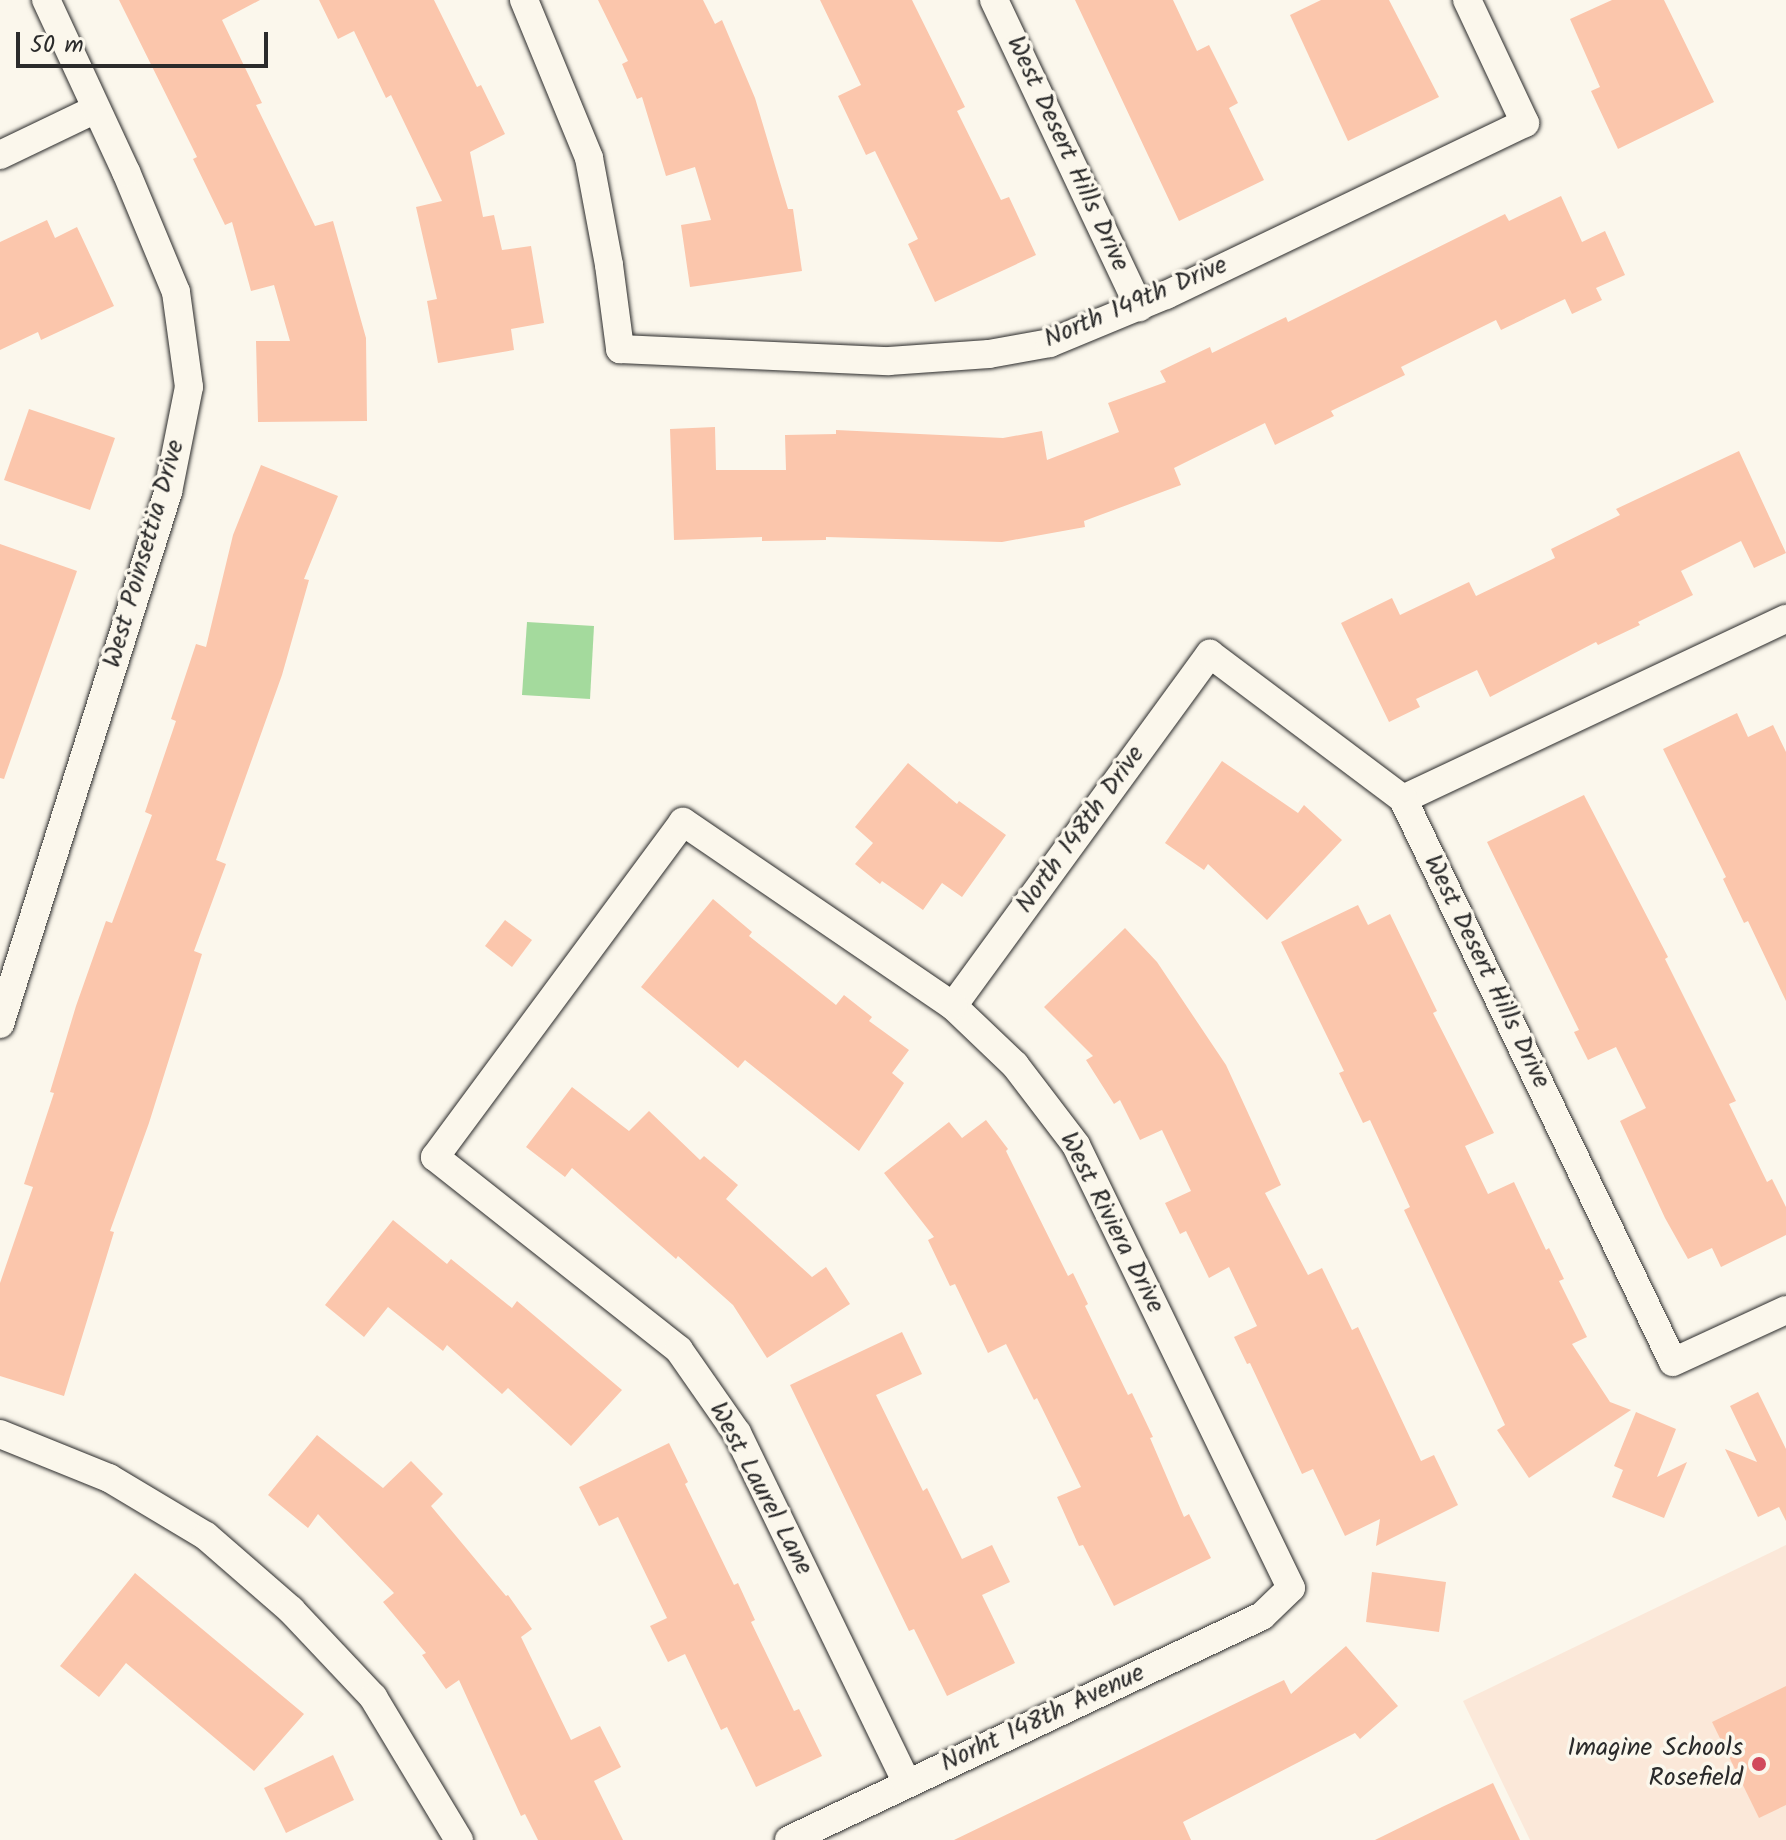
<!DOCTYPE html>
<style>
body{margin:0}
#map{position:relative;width:1786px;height:1840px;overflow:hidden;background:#fbf7ec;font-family:Kalam,sans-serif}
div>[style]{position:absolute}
.built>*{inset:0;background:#fbe8d9}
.green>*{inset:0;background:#a4da9d}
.building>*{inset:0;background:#fbc6ac}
.roads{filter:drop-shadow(0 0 2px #2b2b2b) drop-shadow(0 0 2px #2b2b2b)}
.minor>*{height:28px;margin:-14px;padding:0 14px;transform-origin:14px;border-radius:14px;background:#fbf7ec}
.dots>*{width:22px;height:22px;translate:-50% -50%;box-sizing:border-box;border:4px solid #fbf7ec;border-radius:50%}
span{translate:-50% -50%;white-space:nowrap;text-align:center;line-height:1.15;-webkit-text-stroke:7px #fbf7ec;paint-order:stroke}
.street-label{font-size:26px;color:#2b2b2b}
.poi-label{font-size:26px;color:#2b2b2b}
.right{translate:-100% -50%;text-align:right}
.scale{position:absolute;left:16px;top:32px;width:252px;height:36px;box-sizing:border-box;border:4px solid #2b2b2b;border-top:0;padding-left:10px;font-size:24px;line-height:28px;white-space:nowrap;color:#2b2b2b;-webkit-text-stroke:6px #fbf7ec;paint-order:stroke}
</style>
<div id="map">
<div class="built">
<i style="clip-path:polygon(1786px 1545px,1786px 1840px,1530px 1840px,1463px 1701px)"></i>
</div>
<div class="green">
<i style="clip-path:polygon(527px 622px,594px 626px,590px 699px,522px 695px)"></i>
</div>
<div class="building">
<i style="clip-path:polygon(119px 0,260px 0,222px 20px,262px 103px,256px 105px,315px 226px,333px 221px,366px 338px,367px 421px,258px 422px,256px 341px,290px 341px,274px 285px,251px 291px,232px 222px,225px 225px,193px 159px,197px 157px)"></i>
<i style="clip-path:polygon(319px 0,434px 0,477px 87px,481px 85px,505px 134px,470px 152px,483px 217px,494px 215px,502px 250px,531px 246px,544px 323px,511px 329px,514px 350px,438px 363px,427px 301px,437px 299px,416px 207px,442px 201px,391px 95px,386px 98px,354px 31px,338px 39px)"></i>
<i style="clip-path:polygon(598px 0,703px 0,715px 24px,722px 20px,755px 98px,788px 209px,793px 209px,802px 271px,690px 287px,681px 225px,711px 220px,695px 167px,666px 176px,642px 97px,637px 99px,622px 64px,628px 61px)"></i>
<i style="clip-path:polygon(820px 0,912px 0,965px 107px,957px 111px,1001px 200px,1009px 197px,1036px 255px,935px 302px,908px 244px,918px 239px,875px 151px,866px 155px,838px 96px,861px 85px)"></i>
<i style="clip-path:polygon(1075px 0,1173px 0,1197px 51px,1209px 45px,1238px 103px,1229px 108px,1264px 180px,1179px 221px)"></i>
<i style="clip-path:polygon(1321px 0,1389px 0,1439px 97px,1348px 141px,1290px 15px)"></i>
<i style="clip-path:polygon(1612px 0,1664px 0,1714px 102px,1618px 149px,1591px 91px,1600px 87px,1570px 19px)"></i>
<i style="clip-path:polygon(1561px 196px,1582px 242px,1605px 231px,1625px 275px,1596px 288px,1602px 300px,1572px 314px,1565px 299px,1501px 330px,1496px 320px,1401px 367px,1405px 375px,1331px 411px,1334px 416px,1275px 445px,1265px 423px,1174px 468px,1181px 485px,1084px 521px,1085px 527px,1002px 542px,826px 537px,826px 540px,762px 541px,762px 537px,674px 540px,670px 429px,715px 427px,716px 470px,786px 470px,785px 435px,836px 434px,836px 430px,1003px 438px,1042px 431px,1047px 460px,1119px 432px,1108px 403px,1166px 382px,1160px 371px,1210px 347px,1212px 353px,1286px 317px,1288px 322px,1505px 214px,1509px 221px)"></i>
<i style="clip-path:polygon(47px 220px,55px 238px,77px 227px,114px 306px,41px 340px,38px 332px,0 350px,0 242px)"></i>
<i style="clip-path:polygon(29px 409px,115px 438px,90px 510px,4px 480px)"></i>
<i style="clip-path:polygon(1739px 451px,1786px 553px,1754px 568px,1741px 541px,1681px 571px,1693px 595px,1638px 622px,1640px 625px,1598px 645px,1596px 642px,1490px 697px,1477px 670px,1416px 699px,1420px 707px,1389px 722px,1341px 623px,1392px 598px,1400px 615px,1469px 582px,1476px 596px,1555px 558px,1551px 549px,1620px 515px,1616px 509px)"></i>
<i style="clip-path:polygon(261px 465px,338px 496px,304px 579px,309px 580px,282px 675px,216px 860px,226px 864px,194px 951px,202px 954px,149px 1123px,110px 1231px,114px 1232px,64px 1396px,0 1376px,0 1283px,33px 1187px,24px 1184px,54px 1093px,50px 1092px,76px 1006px,106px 921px,112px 923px,152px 815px,145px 812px,176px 721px,171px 719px,196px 644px,206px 647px,233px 535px)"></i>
<i style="clip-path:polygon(0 544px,77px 571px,4px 779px,0 778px)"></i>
<i style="clip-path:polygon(1737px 713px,1748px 737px,1773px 725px,1786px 752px,1786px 1001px,1748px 921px,1744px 923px,1723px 879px,1726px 877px,1663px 749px)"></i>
<i style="clip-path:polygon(1222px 761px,1298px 813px,1304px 805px,1342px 840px,1267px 920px,1208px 864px,1204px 870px,1165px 843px)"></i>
<i style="clip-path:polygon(908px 763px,957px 804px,959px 801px,1006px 835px,962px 897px,942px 883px,923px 910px,882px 881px,880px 884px,855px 864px,873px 843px,855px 827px)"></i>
<i style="clip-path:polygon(1584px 795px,1668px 957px,1665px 959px,1736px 1101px,1729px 1104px,1767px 1182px,1772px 1179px,1786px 1207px,1786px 1235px,1721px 1267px,1712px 1248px,1688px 1259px,1665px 1218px,1620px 1121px,1646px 1108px,1616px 1047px,1588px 1060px,1574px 1032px,1579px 1030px,1487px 842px)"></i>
<i style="clip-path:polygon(713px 899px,752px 932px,749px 936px,836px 1005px,844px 995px,872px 1017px,869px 1021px,909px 1050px,892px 1073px,904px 1083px,859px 1151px,745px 1060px,738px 1068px,641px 987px)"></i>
<i style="clip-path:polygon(1358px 905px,1368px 925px,1390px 914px,1437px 1011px,1433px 1013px,1494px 1133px,1465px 1146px,1488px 1194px,1514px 1182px,1546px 1250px,1549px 1248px,1564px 1279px,1559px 1281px,1587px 1337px,1572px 1344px,1610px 1402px,1631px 1410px,1529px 1478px,1497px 1430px,1505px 1425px,1404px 1210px,1410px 1207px,1370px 1120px,1363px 1123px,1339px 1073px,1344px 1071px,1281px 942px)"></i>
<i style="clip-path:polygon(505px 920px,532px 940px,512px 967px,485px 946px)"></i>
<i style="clip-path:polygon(1125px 928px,1157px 962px,1226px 1065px,1281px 1185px,1265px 1193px,1308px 1275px,1322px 1268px,1352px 1330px,1358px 1327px,1421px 1461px,1434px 1455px,1458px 1505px,1376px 1546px,1380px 1519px,1345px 1536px,1313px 1469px,1302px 1474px,1250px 1363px,1247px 1364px,1234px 1337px,1257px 1326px,1229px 1267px,1209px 1278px,1186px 1231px,1180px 1234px,1165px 1203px,1191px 1191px,1162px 1130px,1140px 1140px,1120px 1100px,1114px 1104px,1086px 1060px,1093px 1056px,1044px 1007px)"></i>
<i style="clip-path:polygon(572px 1087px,629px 1131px,649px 1111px,700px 1160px,704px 1156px,738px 1185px,726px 1199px,812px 1277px,826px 1267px,850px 1304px,767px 1358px,733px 1305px,678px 1256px,676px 1259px,572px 1168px,565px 1177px,526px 1147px)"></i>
<i style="clip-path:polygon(986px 1120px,1008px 1149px,1006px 1151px,1068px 1276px,1073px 1273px,1088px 1304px,1085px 1306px,1128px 1395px,1132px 1393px,1153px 1437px,1150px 1438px,1184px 1517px,1189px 1514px,1211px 1558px,1114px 1606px,1083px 1545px,1079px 1546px,1057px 1497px,1081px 1487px,1037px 1398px,1034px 1400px,1006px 1344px,988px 1353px,955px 1284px,950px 1286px,928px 1240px,934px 1237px,884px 1173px,949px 1122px,962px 1138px)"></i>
<i style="clip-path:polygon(393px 1220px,447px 1264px,451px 1259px,512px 1308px,517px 1301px,622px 1390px,571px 1446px,508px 1388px,502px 1394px,447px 1345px,443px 1351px,388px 1307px,364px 1337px,325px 1305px)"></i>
<i style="clip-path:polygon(902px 1332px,922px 1374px,876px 1395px,923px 1491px,927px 1488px,962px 1559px,992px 1545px,1010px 1582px,982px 1595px,1015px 1663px,947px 1696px,914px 1629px,909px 1631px,790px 1385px)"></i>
<i style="clip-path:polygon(1758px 1392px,1786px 1449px,1786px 1521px,1779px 1507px,1758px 1517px,1725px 1449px,1757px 1462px,1730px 1406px)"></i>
<i style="clip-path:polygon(1636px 1412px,1676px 1429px,1657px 1477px,1687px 1462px,1664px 1518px,1612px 1497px,1623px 1470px,1614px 1466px)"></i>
<i style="clip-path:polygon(317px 1435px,383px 1488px,411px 1461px,443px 1494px,431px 1506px,506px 1596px,508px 1595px,532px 1629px,521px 1637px,571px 1740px,600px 1726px,621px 1767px,594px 1781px,623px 1840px,538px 1840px,525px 1814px,521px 1816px,459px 1680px,446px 1689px,422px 1655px,426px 1653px,383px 1602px,394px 1593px,318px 1514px,308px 1528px,268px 1495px)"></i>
<i style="clip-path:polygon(669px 1443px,688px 1482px,685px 1484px,734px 1585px,738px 1583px,755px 1620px,751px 1622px,794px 1711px,799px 1709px,822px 1756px,756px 1787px,727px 1727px,721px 1730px,685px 1654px,668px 1662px,650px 1626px,667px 1618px,618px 1517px,599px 1526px,579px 1487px)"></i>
<i style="clip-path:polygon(1372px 1572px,1446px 1582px,1439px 1632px,1366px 1622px)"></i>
<i style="clip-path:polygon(135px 1573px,304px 1714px,254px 1771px,126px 1663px,99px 1697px,60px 1666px)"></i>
<i style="clip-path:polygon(1346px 1646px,1398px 1706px,1360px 1739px,1355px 1733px,1183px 1822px,1191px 1840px,954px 1840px,1284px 1680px,1291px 1694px)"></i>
<i style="clip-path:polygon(1786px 1686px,1786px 1805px,1759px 1818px,1712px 1722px)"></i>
<i style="clip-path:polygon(333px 1755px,354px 1800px,286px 1833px,264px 1788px)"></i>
<i style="clip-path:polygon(1493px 1783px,1520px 1840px,1375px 1840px,1442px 1807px)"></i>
</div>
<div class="roads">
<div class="minor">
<i style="left:524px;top:0;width:171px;rotate:67.6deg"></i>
<i style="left:589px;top:158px;width:109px;rotate:79.4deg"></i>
<i style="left:609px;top:265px;width:85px;rotate:82.5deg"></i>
<i style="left:620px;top:349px;width:269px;rotate:2.6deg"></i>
<i style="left:889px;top:361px;width:100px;rotate:-4deg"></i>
<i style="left:989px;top:354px;width:62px;rotate:-10.2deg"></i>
<i style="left:1050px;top:343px;width:126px;rotate:-22.5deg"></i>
<i style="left:1166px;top:295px;width:398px;rotate:-25.6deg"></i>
<i style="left:1525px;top:123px;width:136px;rotate:-115.2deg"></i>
<i style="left:994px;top:0;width:340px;rotate:64.7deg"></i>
<i style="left:0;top:155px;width:106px;rotate:-25.6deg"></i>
<i style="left:1403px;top:799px;width:423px;rotate:-25.2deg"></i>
<i style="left:953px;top:1006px;width:436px;rotate:-53.9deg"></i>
<i style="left:1210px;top:654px;width:241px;rotate:36.9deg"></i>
<i style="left:1403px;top:799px;width:624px;rotate:64.38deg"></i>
<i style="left:1673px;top:1362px;width:124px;rotate:-24.7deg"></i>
<i style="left:0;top:1024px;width:558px;rotate:-72.47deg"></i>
<i style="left:168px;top:492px;width:107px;rotate:-78.7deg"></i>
<i style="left:189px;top:387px;width:96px;rotate:-97.8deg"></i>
<i style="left:176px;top:292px;width:130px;rotate:-112.6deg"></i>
<i style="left:126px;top:172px;width:190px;rotate:-114.9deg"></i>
<i style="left:0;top:1434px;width:118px;rotate:22deg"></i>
<i style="left:109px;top:1478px;width:113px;rotate:30.9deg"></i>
<i style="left:206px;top:1536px;width:113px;rotate:41deg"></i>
<i style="left:291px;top:1610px;width:120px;rotate:46.7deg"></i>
<i style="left:373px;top:1697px;width:167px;rotate:59deg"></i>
<i style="left:789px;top:1840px;width:523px;rotate:-25.34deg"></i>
<i style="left:1262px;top:1616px;width:40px;rotate:-44deg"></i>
<i style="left:1291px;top:1588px;width:492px;rotate:-115.9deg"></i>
<i style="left:1076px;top:1145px;width:101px;rotate:-127.3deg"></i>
<i style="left:1015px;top:1065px;width:86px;rotate:-136.4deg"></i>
<i style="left:953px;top:1006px;width:327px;rotate:-145.7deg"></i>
<i style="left:683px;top:822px;width:417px;rotate:126.5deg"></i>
<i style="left:435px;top:1157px;width:311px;rotate:38.3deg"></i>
<i style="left:679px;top:1350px;width:101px;rotate:55.1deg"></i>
<i style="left:737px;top:1433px;width:389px;rotate:64.1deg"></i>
</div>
</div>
<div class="dots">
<i style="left:1759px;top:1764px;background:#d1495b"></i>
</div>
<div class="street-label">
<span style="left:1067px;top:154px;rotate:65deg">West Desert Hills Drive</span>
<span style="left:1136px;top:303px;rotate:-23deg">North 149th Drive</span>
<span style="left:145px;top:554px;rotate:-74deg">West Poinsettia Drive</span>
<span style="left:1081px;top:830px;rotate:-54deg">North 148th Drive</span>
<span style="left:1486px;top:972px;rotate:64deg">West Desert Hills Drive</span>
<span style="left:1111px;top:1223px;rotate:63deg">West Riviera Drive</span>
<span style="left:760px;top:1489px;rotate:62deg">West Laurel Lane</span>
<span style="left:1043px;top:1719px;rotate:-25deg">Norht 148th Avenue</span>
</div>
<div class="poi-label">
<span class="right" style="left:1743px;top:1764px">Imagine Schools<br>Rosefield</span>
</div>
<div class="scale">50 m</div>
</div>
